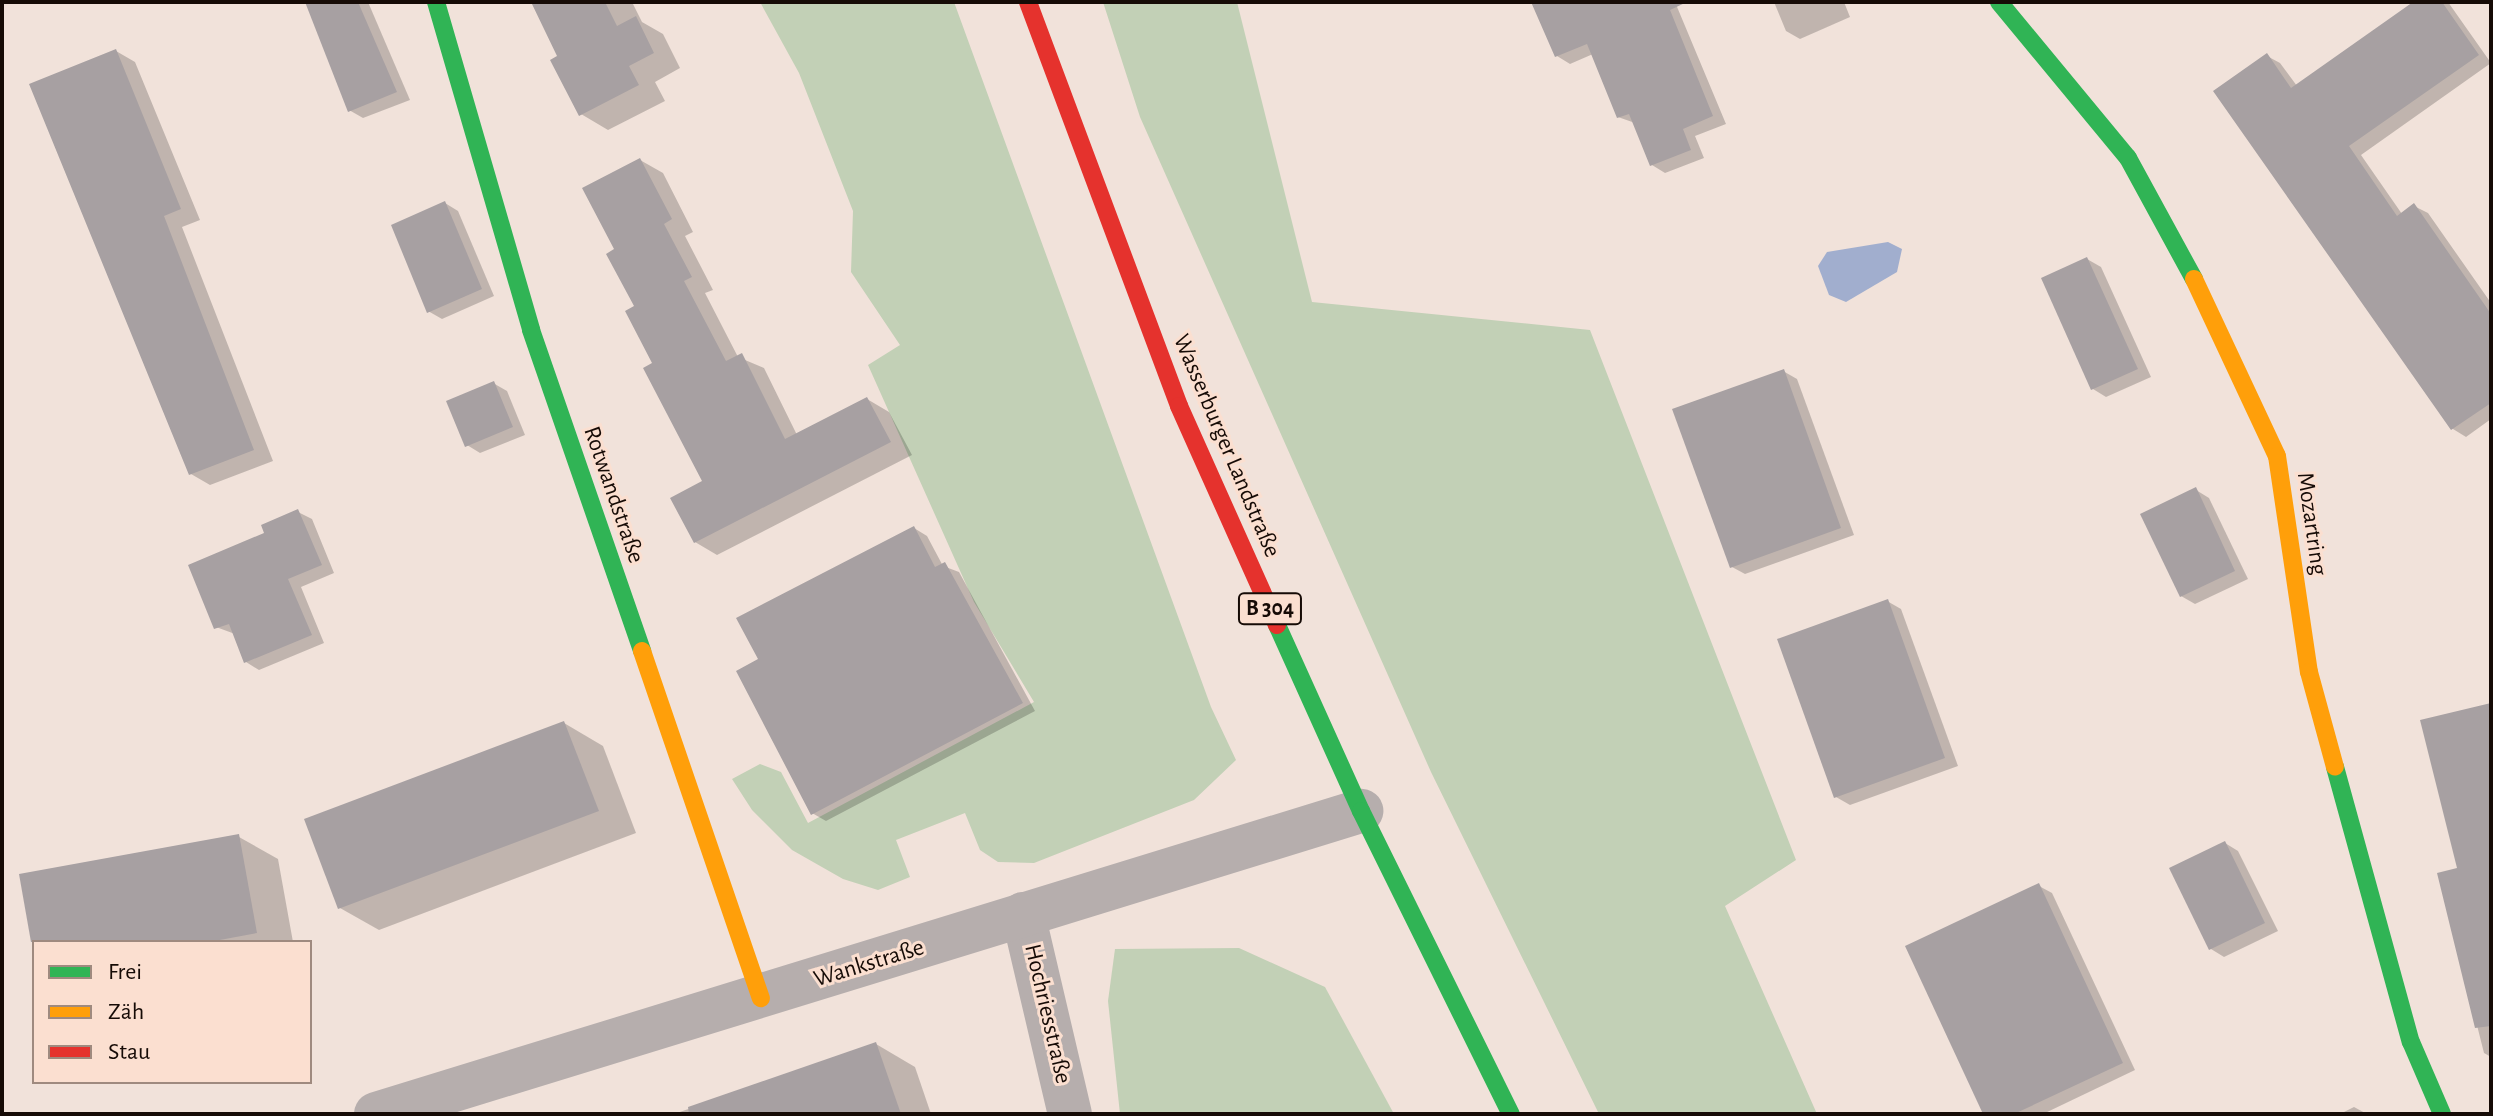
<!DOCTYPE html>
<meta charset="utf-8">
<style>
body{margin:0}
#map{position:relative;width:2493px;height:1116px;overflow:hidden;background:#f1e2da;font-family:"Alegreya Sans",sans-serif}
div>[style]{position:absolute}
.green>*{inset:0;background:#c2d0b6}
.water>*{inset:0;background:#a1aece}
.shadow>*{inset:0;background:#0003}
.building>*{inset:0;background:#a7a0a2}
.street>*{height:44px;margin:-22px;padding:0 22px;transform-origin:22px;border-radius:22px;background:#b6aead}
.fast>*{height:18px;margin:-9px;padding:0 9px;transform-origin:9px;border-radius:9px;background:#30b455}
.slow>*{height:18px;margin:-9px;padding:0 9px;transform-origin:9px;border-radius:9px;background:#ff9f0a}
.jam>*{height:18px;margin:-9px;padding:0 9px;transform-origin:9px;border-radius:9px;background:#e5322d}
span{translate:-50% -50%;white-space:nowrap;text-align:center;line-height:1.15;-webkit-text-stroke:6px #fbdfd0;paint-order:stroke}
.shield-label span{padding:2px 6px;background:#fbdfd0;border:2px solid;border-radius:6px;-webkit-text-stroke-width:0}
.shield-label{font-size:22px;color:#160b06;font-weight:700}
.street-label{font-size:24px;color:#160b06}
.frame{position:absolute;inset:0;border:4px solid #160b06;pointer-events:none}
.legend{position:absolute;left:32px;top:940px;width:280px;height:144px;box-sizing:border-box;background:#fbdfd0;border:2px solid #9f8a7f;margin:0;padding:10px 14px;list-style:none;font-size:24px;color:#160b06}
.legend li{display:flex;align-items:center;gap:16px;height:40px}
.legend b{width:40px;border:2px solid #9f8a7f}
</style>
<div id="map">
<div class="green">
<i style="clip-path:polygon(760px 2px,954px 2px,1211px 707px,1236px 760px,1194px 800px,1034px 863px,998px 862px,980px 850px,965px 813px,896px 840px,910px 877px,878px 890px,843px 879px,792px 850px,752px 810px,732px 779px,760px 764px,781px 772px,808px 823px,1034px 702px,974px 602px,868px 365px,900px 345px,851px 272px,853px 211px,799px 73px)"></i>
<i style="clip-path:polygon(1103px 2px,1237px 2px,1312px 302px,1590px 330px,1796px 860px,1725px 906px,1817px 1114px,1599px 1114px,1431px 772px,1140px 117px)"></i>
<i style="clip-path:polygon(1239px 948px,1325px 987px,1394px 1114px,1120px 1114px,1108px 1001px,1115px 949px)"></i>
</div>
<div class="water">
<i style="clip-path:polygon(1888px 242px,1902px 249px,1897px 272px,1846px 302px,1829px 295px,1818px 266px,1827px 252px)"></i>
</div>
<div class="shadow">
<i style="clip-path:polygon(307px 2px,368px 2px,410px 100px,363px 118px,349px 110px)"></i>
<i style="clip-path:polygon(536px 2px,632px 2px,642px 22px,663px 34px,680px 68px,655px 82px,665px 101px,608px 130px,581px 114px)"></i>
<i style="clip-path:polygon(1533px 2px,1675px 2px,1726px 124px,1695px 136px,1704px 158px,1665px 173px,1652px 165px,1635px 123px,1618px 117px,1593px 54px,1570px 64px,1557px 56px)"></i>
<i style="clip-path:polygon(1774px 2px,1844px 2px,1850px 17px,1800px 39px,1786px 31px)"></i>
<i style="clip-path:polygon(2417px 2px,2448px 2px,2491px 63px,2361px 155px,2402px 214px,2414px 206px,2428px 213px,2491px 303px,2491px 419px,2466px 437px,2453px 429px,2267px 56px,2280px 63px,2297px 86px)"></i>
<i style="clip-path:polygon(116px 51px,135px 62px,200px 220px,182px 227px,273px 461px,210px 485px,191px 474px)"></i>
<i style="clip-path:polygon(640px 160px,663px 173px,693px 232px,685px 236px,713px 290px,705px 293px,738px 357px,764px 368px,797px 435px,867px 399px,889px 412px,912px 455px,717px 555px,695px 542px,705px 482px,655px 364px,616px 250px)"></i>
<i style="clip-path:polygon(445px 203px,458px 211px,494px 296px,442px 319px,428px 311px)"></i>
<i style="clip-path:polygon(2087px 259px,2101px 267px,2151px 377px,2106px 397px,2093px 389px)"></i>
<i style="clip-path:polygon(1783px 371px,1797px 379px,1854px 535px,1745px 574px,1732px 567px)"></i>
<i style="clip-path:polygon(493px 383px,507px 391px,525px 435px,480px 453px,467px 445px)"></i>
<i style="clip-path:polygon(2196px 490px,2209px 498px,2248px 579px,2195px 604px,2181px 596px)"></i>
<i style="clip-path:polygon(298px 512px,312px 519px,334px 573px,301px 587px,324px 643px,259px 670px,246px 662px,235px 634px,216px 627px,267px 534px)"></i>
<i style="clip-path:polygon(914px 528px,927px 536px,943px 566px,959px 572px,1035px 711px,826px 821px,812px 813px,760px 660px)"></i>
<i style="clip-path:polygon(1887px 601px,1901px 609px,1958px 766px,1850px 805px,1836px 797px)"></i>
<i style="clip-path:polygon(2491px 705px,2491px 1057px,2484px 1053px,2439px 875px,2459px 869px)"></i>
<i style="clip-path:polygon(564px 723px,603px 746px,636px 833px,379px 930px,340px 908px)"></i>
<i style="clip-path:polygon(239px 837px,278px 859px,293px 942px,34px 942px,34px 948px,21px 876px)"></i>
<i style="clip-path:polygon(2225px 843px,2238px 851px,2278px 931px,2224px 957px,2211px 949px)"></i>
<i style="clip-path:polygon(2039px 886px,2052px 893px,2135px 1070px,2043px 1114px,1985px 1114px)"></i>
<i style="clip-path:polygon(876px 1044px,915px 1067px,931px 1114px,674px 1114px)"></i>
<i style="clip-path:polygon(2354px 1107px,2367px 1114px,2340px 1114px)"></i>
</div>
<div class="building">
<i style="clip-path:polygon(305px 2px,358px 2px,397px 92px,348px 112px)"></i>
<i style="clip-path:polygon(531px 2px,605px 2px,617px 26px,636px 16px,654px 53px,629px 66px,639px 85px,579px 116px,550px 60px,557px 56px)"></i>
<i style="clip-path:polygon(1531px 2px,1687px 2px,1670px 10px,1713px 116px,1683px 129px,1691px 150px,1650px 166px,1629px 114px,1617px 118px,1587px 44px,1555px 57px)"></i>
<i style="clip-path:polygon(2413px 2px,2442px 2px,2479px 55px,2349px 146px,2397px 216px,2414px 203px,2491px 314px,2491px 403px,2451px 430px,2213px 91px,2267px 53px,2291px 88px)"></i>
<i style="clip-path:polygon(116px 49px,181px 209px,164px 216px,254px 450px,189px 475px,29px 84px)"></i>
<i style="clip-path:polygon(640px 158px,672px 219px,664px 224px,692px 277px,684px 281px,726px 361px,742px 353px,785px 439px,867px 397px,891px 442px,694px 543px,670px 498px,702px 481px,643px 368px,652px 363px,625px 311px,634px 306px,606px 254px,614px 249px,582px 188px)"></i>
<i style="clip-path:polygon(445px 201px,482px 289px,427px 313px,391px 225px)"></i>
<i style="clip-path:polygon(2087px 257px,2138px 369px,2091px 390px,2041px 278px)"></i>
<i style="clip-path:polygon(1784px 369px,1841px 528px,1730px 568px,1672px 409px)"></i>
<i style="clip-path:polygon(494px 381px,513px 427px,465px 447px,446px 401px)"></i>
<i style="clip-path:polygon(2196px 487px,2235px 571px,2180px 597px,2140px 514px)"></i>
<i style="clip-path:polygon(298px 509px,322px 565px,288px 579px,312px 635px,244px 663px,229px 624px,214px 629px,188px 565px,264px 533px,261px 525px)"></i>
<i style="clip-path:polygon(914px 526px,935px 567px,945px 562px,1023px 703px,811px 815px,736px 671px,758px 659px,736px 618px)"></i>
<i style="clip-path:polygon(1888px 599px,1945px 758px,1834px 798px,1777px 639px)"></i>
<i style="clip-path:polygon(2491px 703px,2491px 1026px,2475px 1028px,2437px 873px,2457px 868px,2420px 720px)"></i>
<i style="clip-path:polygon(564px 721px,599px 811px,338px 909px,304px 819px)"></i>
<i style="clip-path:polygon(239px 834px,257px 933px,209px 942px,31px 942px,19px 874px)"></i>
<i style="clip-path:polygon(2225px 841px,2265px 923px,2209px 950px,2169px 868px)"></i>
<i style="clip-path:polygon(2039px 883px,2123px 1063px,2014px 1114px,1983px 1114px,1905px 946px)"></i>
<i style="clip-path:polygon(876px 1042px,901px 1114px,689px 1114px,688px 1107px)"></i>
</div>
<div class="street">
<i style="left:1023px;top:914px;width:205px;rotate:76.8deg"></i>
<i style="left:376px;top:1114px;width:1031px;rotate:-17.1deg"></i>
</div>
<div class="fast">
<i style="left:436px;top:2px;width:341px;rotate:73.8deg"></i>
<i style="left:531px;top:330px;width:340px;rotate:70.9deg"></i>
<i style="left:1999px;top:2px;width:202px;rotate:50.4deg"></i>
<i style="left:2128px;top:158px;width:138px;rotate:61.4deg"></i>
<i style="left:1277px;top:625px;width:204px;rotate:65.7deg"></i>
<i style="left:1361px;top:811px;width:338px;rotate:63.7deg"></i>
<i style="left:2335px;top:767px;width:285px;rotate:74.6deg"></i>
<i style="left:2411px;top:1042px;width:78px;rotate:66.7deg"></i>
</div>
<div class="slow">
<i style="left:2194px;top:279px;width:195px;rotate:64.9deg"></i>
<i style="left:2277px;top:456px;width:218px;rotate:81.6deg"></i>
<i style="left:2309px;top:672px;width:98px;rotate:74.7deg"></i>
<i style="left:642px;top:651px;width:367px;rotate:71.1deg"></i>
</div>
<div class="jam">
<i style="left:1028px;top:2px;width:431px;rotate:69.5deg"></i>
<i style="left:1179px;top:406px;width:240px;rotate:65.9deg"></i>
</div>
<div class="shield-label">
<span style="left:1270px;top:609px">B 304</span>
</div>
<div class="street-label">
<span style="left:1226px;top:446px;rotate:67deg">Wasserburger Landstraße</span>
<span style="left:613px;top:495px;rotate:71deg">Rotwandstraße</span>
<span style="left:2311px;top:524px;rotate:82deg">Mozartring</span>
<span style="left:869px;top:964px;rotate:-17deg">Wankstraße</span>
<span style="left:1047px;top:1014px;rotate:77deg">Hochriesstraße</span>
</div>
<div class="frame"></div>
<ul class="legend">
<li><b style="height:10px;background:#30b455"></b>Frei</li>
<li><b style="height:10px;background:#ff9f0a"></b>Zäh</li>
<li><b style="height:10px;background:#e5322d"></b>Stau</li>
</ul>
</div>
